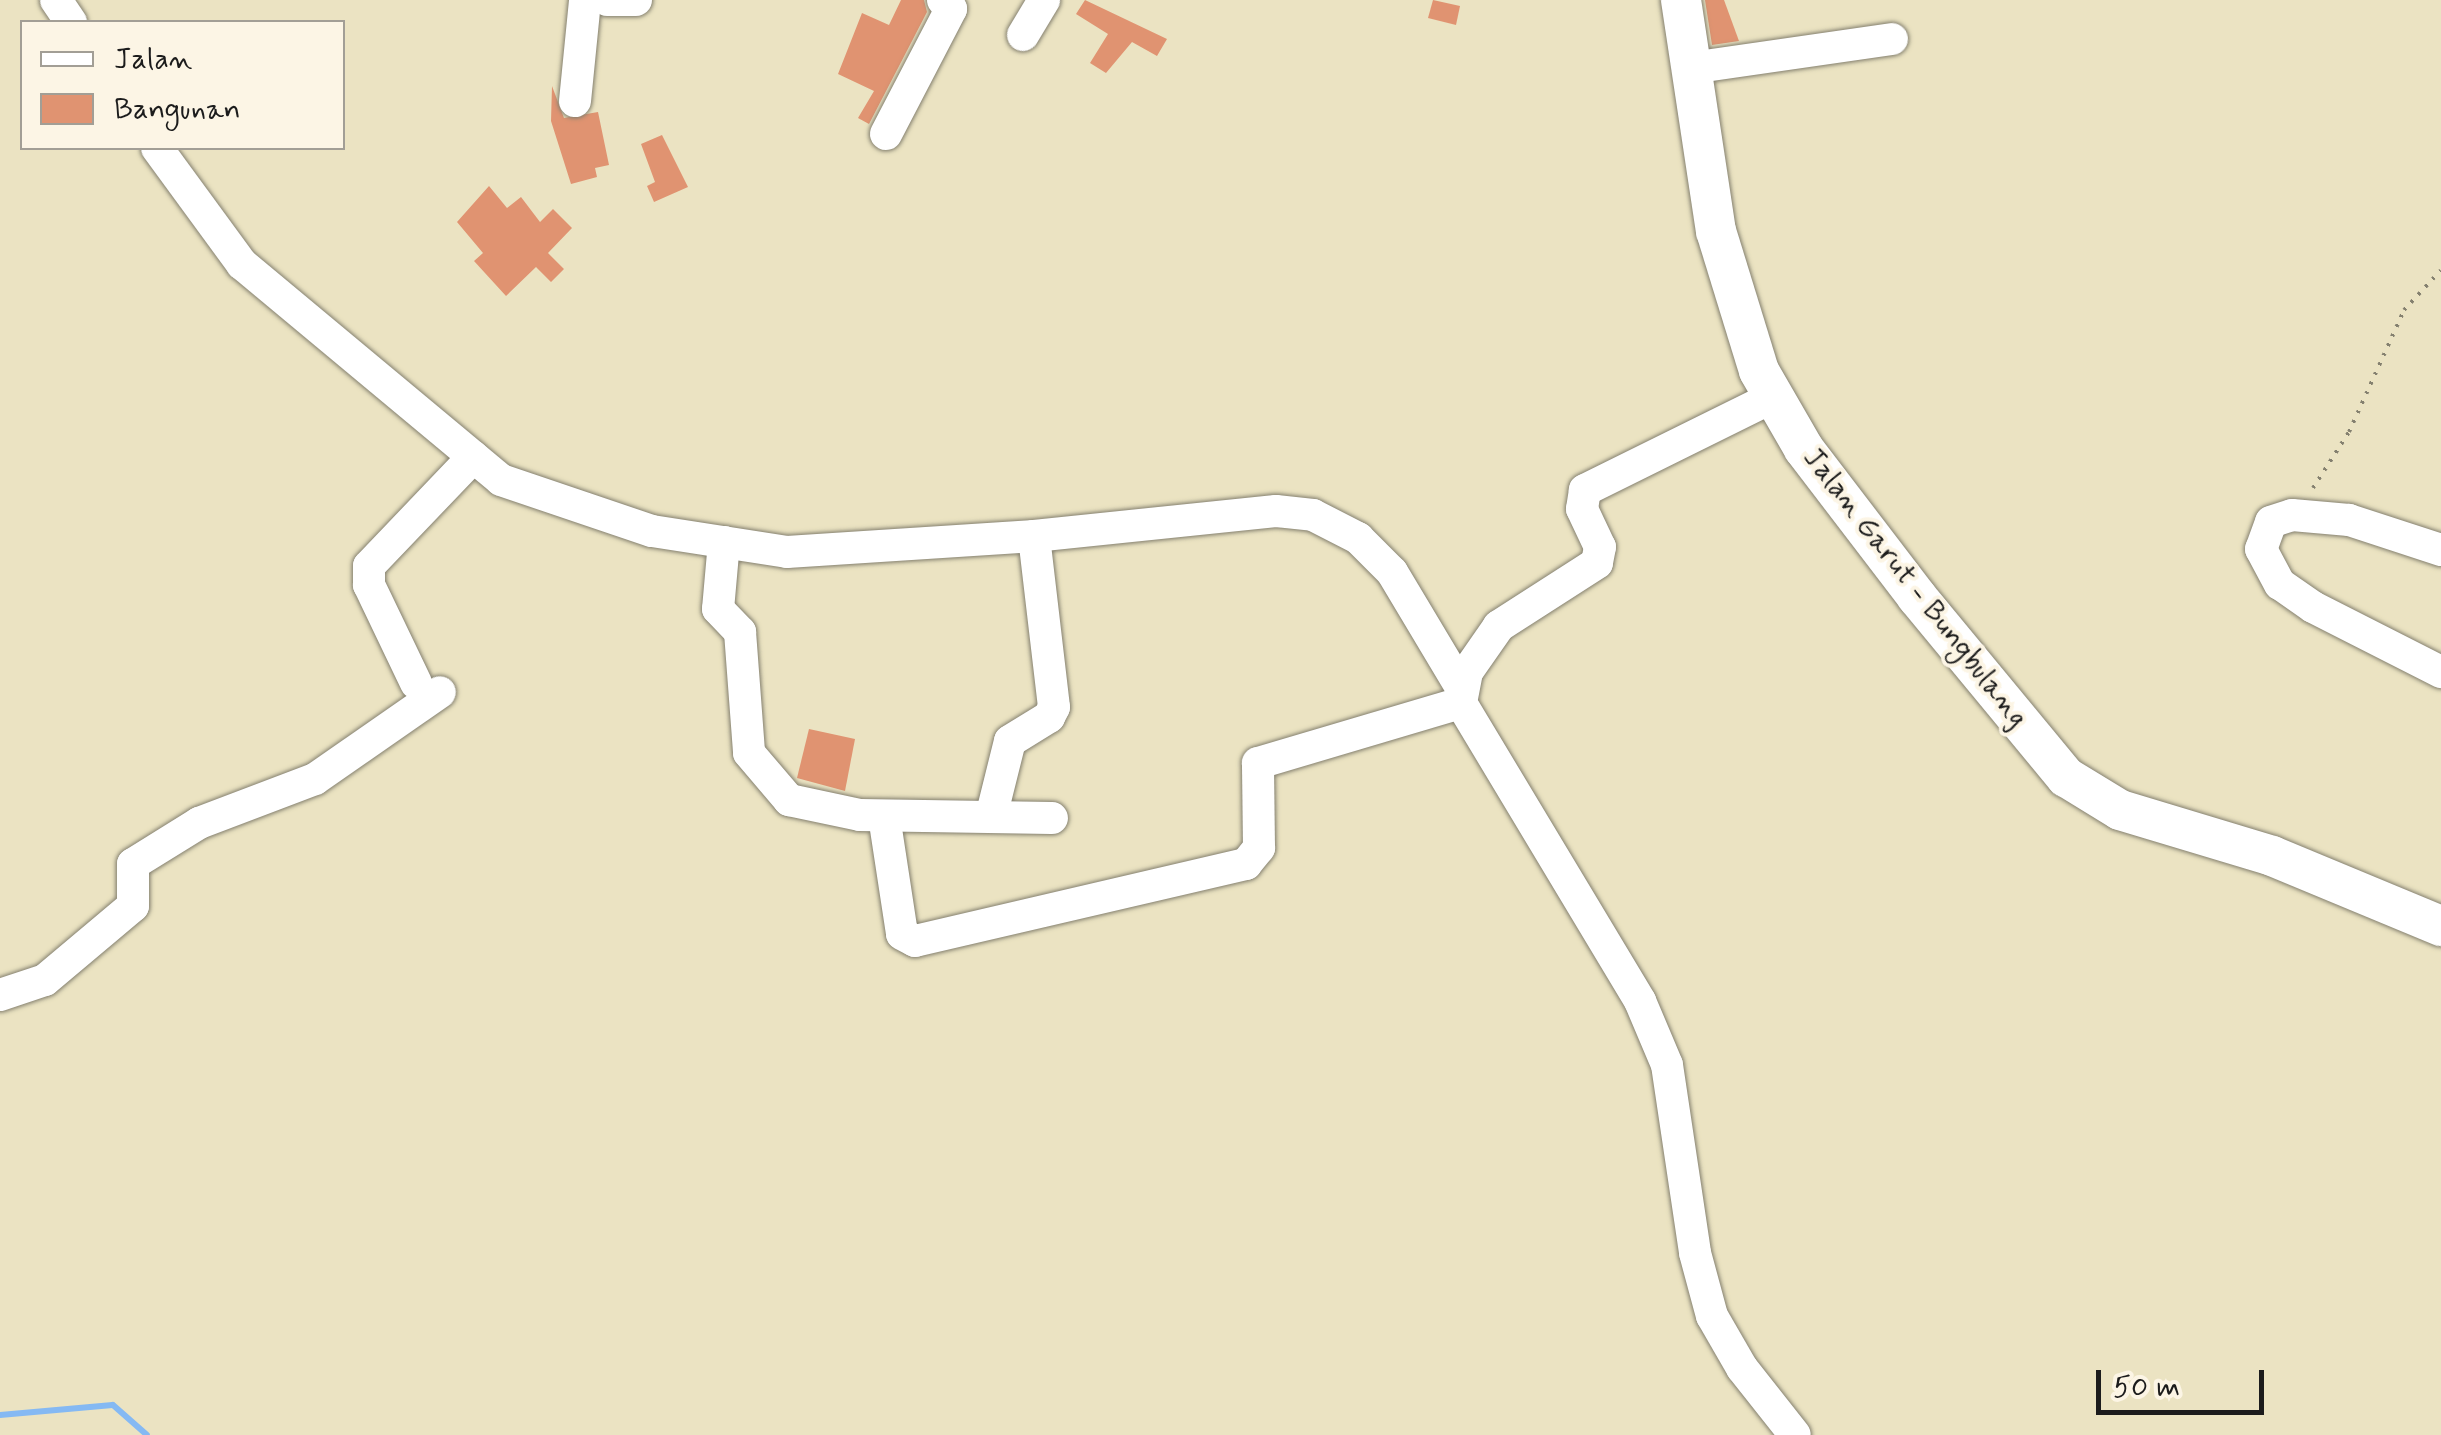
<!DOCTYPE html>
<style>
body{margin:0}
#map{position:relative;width:2441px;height:1435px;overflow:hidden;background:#ebe3c2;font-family:Mynerve,sans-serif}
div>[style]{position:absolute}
.stream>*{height:6px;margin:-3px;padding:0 3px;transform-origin:3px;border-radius:3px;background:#85b9f3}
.building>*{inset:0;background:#e09371}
.path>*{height:4px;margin-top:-2px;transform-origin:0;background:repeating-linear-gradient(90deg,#84806f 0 2.5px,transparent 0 10.5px)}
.roads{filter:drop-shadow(0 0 2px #84806f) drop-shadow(0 0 2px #84806f)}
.minor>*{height:32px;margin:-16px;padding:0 16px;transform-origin:16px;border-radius:16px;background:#fff}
.major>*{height:40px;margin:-20px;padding:0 20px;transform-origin:20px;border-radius:20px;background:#fff}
span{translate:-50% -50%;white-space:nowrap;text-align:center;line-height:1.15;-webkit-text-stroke:8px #fcf5e5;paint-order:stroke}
.street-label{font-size:30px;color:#1c1c1c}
.legend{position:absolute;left:20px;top:20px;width:325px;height:130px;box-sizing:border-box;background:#fcf5e5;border:2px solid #a29e95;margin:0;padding:12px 18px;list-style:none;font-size:30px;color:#1c1c1c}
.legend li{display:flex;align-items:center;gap:20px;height:50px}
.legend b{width:50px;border:2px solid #a29e95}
.scale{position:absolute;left:2096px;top:1370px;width:168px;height:45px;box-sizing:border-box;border:5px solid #1c1c1c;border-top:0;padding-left:12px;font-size:30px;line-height:35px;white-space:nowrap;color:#1c1c1c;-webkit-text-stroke:8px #fcf5e5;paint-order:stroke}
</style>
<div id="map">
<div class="stream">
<i style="left:0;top:1415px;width:113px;rotate:-5.1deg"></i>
<i style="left:113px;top:1405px;width:45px;rotate:41.4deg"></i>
</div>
<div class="building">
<i style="clip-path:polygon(901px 0,924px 0,927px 12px,869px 124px,858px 118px,874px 91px,838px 74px,862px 13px,889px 25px)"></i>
<i style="clip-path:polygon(1085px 0,1167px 39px,1157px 56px,1132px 42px,1106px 73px,1090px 63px,1108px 34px,1076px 14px)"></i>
<i style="clip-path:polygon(1433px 0,1460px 6px,1456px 25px,1428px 18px)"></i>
<i style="clip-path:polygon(1705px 0,1724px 0,1739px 41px,1712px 45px)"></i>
<i style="clip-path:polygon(552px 86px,564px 118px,598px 112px,609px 165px,595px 168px,597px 177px,571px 184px,551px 121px)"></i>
<i style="clip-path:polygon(662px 135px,688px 187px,654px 202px,647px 186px,655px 182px,641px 144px)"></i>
<i style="clip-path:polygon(489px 186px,507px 208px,521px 197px,540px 222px,553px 209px,572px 228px,548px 253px,564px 269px,551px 282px,536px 267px,506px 296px,474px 261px,483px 253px,457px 222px)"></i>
<i style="clip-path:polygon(809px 729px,855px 739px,845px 791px,797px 778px)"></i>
</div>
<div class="path">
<i style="left:2313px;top:488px;width:67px;rotate:-57.3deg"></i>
<i style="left:2349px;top:432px;width:134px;rotate:-65.7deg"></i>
<i style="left:2404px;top:310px;width:54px;rotate:-47.2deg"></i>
</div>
<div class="roads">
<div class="minor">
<i style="left:56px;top:0;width:27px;rotate:56deg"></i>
<i style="left:607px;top:0;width:29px"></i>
<i style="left:1023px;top:35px;width:41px;rotate:-59deg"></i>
<i style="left:1691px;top:68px;width:203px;rotate:-8.2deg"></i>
<i style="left:575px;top:101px;width:101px;rotate:-84.3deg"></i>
<i style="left:886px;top:134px;width:141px;rotate:-62.5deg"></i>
<i style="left:951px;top:9px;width:12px;rotate:-132deg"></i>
<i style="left:157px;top:148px;width:144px;rotate:53.8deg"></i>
<i style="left:242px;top:264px;width:337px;rotate:39.8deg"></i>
<i style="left:501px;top:480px;width:159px;rotate:18.7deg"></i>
<i style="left:652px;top:531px;width:137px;rotate:8.8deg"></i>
<i style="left:787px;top:552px;width:248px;rotate:-3.7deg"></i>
<i style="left:1034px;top:536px;width:243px;rotate:-5.9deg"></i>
<i style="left:1276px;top:511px;width:37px;rotate:6deg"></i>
<i style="left:1313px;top:515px;width:51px;rotate:27.1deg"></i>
<i style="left:1358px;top:538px;width:48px;rotate:45deg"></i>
<i style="left:1392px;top:572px;width:136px;rotate:59.1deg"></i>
<i style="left:1773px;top:397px;width:210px;rotate:153.7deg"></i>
<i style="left:1585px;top:490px;width:19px;rotate:99deg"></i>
<i style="left:1582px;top:509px;width:42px;rotate:64.7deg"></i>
<i style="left:1600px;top:547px;width:16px;rotate:101deg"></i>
<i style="left:1597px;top:563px;width:117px;rotate:147.3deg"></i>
<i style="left:1499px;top:626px;width:56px;rotate:124.8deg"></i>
<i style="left:1467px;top:672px;width:32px;rotate:101deg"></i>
<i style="left:1461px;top:703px;width:348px;rotate:59deg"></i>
<i style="left:1640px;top:1001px;width:69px;rotate:67.1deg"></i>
<i style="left:1667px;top:1065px;width:190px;rotate:81.5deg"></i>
<i style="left:1695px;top:1253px;width:65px;rotate:74.9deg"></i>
<i style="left:1712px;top:1316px;width:60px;rotate:60deg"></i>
<i style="left:1742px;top:1368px;width:85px;rotate:51.7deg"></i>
<i style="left:724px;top:542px;width:67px;rotate:95.1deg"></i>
<i style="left:718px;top:609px;width:32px;rotate:46deg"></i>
<i style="left:740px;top:632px;width:121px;rotate:85.7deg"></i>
<i style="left:749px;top:753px;width:62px;rotate:49.6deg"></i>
<i style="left:789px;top:800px;width:73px;rotate:11.9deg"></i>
<i style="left:860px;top:815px;width:192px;rotate:0.9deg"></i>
<i style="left:2441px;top:550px;width:97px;rotate:-161.9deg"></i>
<i style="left:2349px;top:520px;width:57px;rotate:-175deg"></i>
<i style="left:2292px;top:515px;width:22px;rotate:162deg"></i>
<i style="left:2271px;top:522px;width:29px;rotate:110deg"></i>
<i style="left:2261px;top:549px;width:40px;rotate:62deg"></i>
<i style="left:2280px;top:584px;width:40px;rotate:34.9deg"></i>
<i style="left:2313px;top:607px;width:144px;rotate:26.9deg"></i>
<i style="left:416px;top:683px;width:109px;rotate:-115.6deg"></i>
<i style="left:369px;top:585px;width:19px;rotate:-90deg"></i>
<i style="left:369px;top:566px;width:151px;rotate:-46.3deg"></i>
<i style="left:884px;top:816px;width:119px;rotate:81.3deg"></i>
<i style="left:902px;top:934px;width:15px;rotate:28deg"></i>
<i style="left:915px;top:941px;width:340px;rotate:-13.1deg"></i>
<i style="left:1246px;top:864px;width:21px;rotate:-51deg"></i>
<i style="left:1259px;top:848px;width:85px;rotate:-90.7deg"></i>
<i style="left:1258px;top:763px;width:212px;rotate:-16.5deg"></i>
<i style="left:991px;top:817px;width:78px;rotate:-76deg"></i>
<i style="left:1010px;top:741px;width:46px;rotate:-31.6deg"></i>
<i style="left:1049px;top:717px;width:11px;rotate:-63deg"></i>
<i style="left:1054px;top:707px;width:172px;rotate:-96.7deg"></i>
<i style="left:0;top:995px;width:47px;rotate:-18.4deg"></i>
<i style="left:45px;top:980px;width:115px;rotate:-40.1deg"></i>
<i style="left:133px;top:906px;width:42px;rotate:-90deg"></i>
<i style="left:133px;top:864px;width:78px;rotate:-31.8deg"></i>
<i style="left:199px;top:823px;width:124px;rotate:-20.8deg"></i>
<i style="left:315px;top:779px;width:152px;rotate:-34.8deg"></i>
</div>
<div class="major">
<i style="left:1681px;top:0;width:234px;rotate:81.4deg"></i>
<i style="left:1716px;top:231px;width:146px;rotate:72.9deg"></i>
<i style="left:1759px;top:371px;width:90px;rotate:60deg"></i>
<i style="left:1804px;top:449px;width:186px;rotate:52.6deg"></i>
<i style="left:1917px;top:597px;width:234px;rotate:50.4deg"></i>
<i style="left:2066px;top:777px;width:63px;rotate:31.4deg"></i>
<i style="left:2120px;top:810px;width:159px;rotate:16.8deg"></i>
<i style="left:2272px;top:856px;width:183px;rotate:22.5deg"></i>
</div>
</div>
<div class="street-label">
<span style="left:1915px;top:588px;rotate:52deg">Jalan Garut - Bungbulang</span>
</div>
<ul class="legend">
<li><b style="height:12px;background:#fff"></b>Jalan</li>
<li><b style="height:28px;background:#e09371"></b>Bangunan</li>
</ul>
<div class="scale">50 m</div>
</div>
